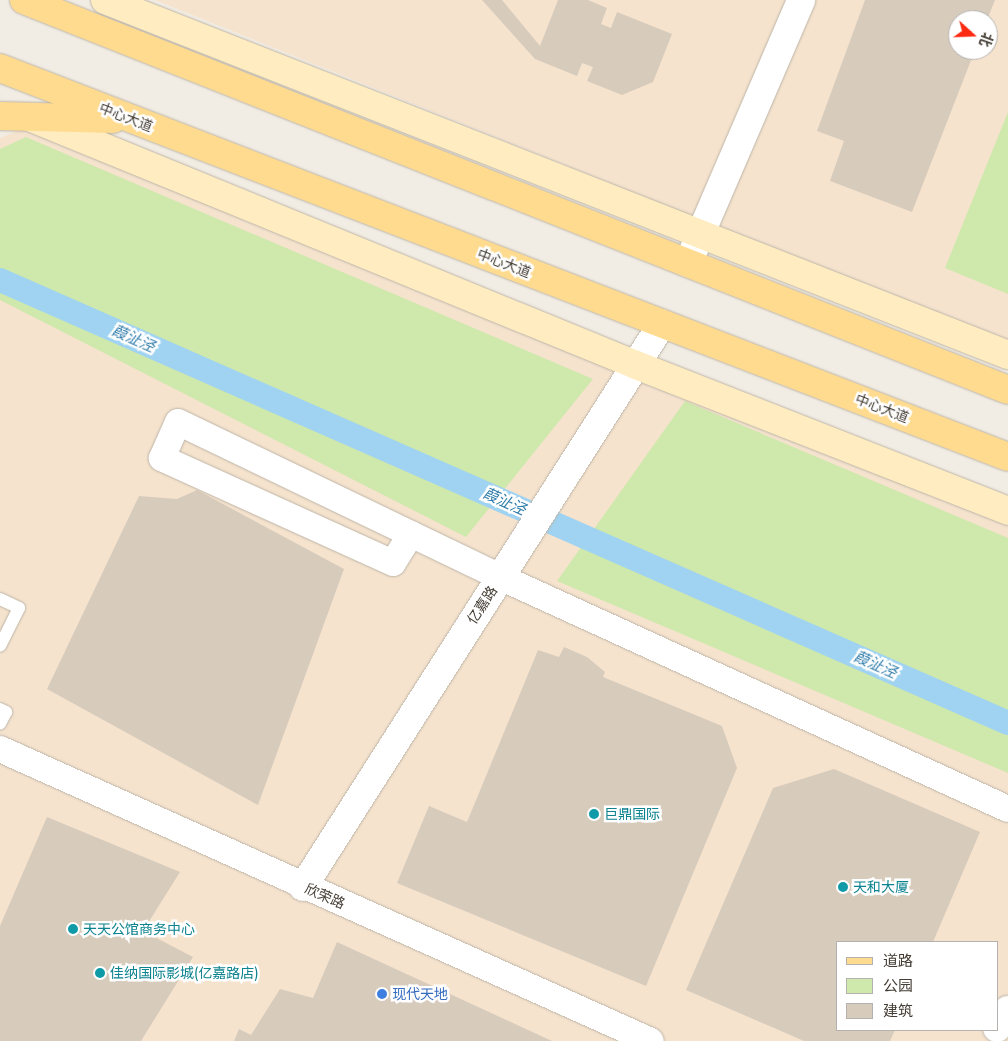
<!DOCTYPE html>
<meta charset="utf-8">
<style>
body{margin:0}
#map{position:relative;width:1008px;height:1041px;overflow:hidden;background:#f2ede4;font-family:Jost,"Noto Sans SC",sans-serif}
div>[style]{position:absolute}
.commercial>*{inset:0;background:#f5e3ce}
.green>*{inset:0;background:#cfe8ac}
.canal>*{height:24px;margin:-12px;padding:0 12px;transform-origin:12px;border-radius:12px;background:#9fd3f1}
.building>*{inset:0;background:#d7cbbc}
.roads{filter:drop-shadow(0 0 1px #beb5a7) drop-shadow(0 0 1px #beb5a7)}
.service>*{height:12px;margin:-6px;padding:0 6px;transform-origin:6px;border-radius:6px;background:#fff}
.minor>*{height:26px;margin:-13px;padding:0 13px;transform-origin:13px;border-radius:13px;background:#fff}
.tertiary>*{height:28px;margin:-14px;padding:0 14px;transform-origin:14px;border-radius:14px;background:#fff}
.secondary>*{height:28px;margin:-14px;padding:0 14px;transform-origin:14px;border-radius:14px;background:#ffedc1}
.primary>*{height:28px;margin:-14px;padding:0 14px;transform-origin:14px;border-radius:14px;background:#ffdb90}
.dots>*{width:14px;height:14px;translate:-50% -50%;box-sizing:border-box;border:2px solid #fff;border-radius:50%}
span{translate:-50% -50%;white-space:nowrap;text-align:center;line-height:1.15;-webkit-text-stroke:5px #fff;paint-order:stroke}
.street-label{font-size:14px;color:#443d34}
.culture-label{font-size:14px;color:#0d838f}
.left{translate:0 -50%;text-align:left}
.shop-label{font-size:14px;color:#366cbe}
.water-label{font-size:15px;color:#2b7aa9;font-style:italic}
.legend{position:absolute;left:836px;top:941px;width:162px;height:90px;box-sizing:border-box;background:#fff;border:1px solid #b4b1ae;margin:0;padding:6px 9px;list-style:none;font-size:15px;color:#443d34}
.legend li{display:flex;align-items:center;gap:10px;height:25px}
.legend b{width:25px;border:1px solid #b4b1ae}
.north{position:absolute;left:948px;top:10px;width:50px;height:50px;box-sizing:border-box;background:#fff;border:1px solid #b4b1ae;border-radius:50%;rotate:110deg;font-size:14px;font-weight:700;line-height:20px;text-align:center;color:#443d34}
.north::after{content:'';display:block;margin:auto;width:18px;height:22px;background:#fc2a11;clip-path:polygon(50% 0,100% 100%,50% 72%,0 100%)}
</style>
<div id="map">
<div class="commercial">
<i style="clip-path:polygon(evenodd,155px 0,1008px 0,1008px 343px,155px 0,958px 20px,988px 20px,988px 50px,958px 50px,958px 20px)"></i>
<i style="clip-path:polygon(evenodd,23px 129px,1008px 526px,1008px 1041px,0 1041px,0 138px,23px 129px,837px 942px,997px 942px,997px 1030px,837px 1030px,837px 942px)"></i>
</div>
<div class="green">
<i style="clip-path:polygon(1008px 112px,1008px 294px,945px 268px)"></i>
<i style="clip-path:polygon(26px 137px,593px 379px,466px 537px,0 300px,0 149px)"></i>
<i style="clip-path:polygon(685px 401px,1008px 538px,1008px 773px,557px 581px)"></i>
</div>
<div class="canal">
<i style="left:0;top:280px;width:1101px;rotate:23.72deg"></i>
</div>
<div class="building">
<i style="clip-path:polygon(482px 0,502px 0,540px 46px,558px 0,588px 0,607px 8px,601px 24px,611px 28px,617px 12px,672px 34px,653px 82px,622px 95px,587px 81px,593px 67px,582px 63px,577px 76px,535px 59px)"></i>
<i style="clip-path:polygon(865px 0,995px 0,987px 20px,958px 20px,958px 50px,975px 50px,912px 212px,830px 181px,844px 141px,817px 131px)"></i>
<i style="clip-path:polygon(197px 490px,344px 569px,258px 805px,47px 689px,139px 496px,177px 499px)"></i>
<i style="clip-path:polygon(564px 647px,587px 657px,605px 672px,603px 677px,722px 726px,737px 768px,646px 986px,397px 883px,429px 806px,467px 822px,538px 650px,559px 657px)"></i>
<i style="clip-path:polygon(834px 769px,980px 832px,933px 942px,837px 942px,837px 1030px,895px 1030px,890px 1041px,804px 1041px,686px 990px,773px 788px)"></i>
<i style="clip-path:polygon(47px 817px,180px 872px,143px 931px,193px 957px,141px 1041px,0 1041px,0 926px)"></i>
<i style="clip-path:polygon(337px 942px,552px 1041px,234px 1041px,239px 1029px,251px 1035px,280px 989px,313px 998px)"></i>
</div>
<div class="roads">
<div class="service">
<i style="left:0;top:599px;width:21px;rotate:25deg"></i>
<i style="left:19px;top:608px;width:42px;rotate:116.6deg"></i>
<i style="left:0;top:709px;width:7px;rotate:27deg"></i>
<i style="left:6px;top:712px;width:13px;rotate:117deg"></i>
</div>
<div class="minor">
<i style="left:411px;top:534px;width:34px;rotate:122deg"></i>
<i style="left:393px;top:563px;width:254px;rotate:-155.6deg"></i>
<i style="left:162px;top:458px;width:39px;rotate:-66deg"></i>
<i style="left:178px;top:422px;width:357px;rotate:25.7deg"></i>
<i style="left:500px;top:577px;width:558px;rotate:24.55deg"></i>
<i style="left:0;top:749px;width:713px;rotate:24.16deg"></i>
</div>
<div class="tertiary">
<i style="left:688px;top:263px;width:286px;rotate:-66.7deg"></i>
<i style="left:303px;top:887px;width:668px;rotate:-57.48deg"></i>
<i style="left:997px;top:1028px;width:21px;rotate:-59deg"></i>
</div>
<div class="secondary">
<i style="left:105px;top:0;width:970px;rotate:21.46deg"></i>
<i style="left:32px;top:118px;width:653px;rotate:22.24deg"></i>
<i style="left:636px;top:365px;width:400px;rotate:21.4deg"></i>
</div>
<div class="primary">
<i style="left:24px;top:0;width:1058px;rotate:21.62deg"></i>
<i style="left:0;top:68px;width:1080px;rotate:21.1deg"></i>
<i style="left:0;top:116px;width:113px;rotate:1.5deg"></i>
</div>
</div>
<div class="dots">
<i style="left:594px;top:814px;background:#0f9aa8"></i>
<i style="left:843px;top:887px;background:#0f9aa8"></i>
<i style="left:73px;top:929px;background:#0f9aa8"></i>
<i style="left:100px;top:973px;background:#0f9aa8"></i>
<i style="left:382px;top:994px;background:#3f7fe0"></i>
</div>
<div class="street-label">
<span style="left:126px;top:117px;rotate:21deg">中心大道</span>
<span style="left:504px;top:263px;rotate:21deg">中心大道</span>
<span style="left:882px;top:408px;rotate:21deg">中心大道</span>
<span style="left:482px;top:605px;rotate:-57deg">亿嘉路</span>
<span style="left:325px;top:896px;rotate:24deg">欣荣路</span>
</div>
<div class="culture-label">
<span class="left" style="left:604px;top:814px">巨鼎国际</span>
<span class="left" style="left:853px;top:887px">天和大厦</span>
<span class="left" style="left:83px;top:929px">天天公馆商务中心</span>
<span class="left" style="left:110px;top:973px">佳纳国际影城(亿嘉路店)</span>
</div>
<div class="shop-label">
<span class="left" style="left:392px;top:994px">现代天地</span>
</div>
<div class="water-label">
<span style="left:133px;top:339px;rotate:24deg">葭沚泾</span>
<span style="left:504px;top:502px;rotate:24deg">葭沚泾</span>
<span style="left:875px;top:665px;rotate:24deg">葭沚泾</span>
</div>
<ul class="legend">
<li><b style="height:6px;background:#ffdb90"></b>道路</li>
<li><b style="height:14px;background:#cfe8ac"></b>公园</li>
<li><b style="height:14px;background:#d7cbbc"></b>建筑</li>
</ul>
<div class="north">北</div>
</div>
